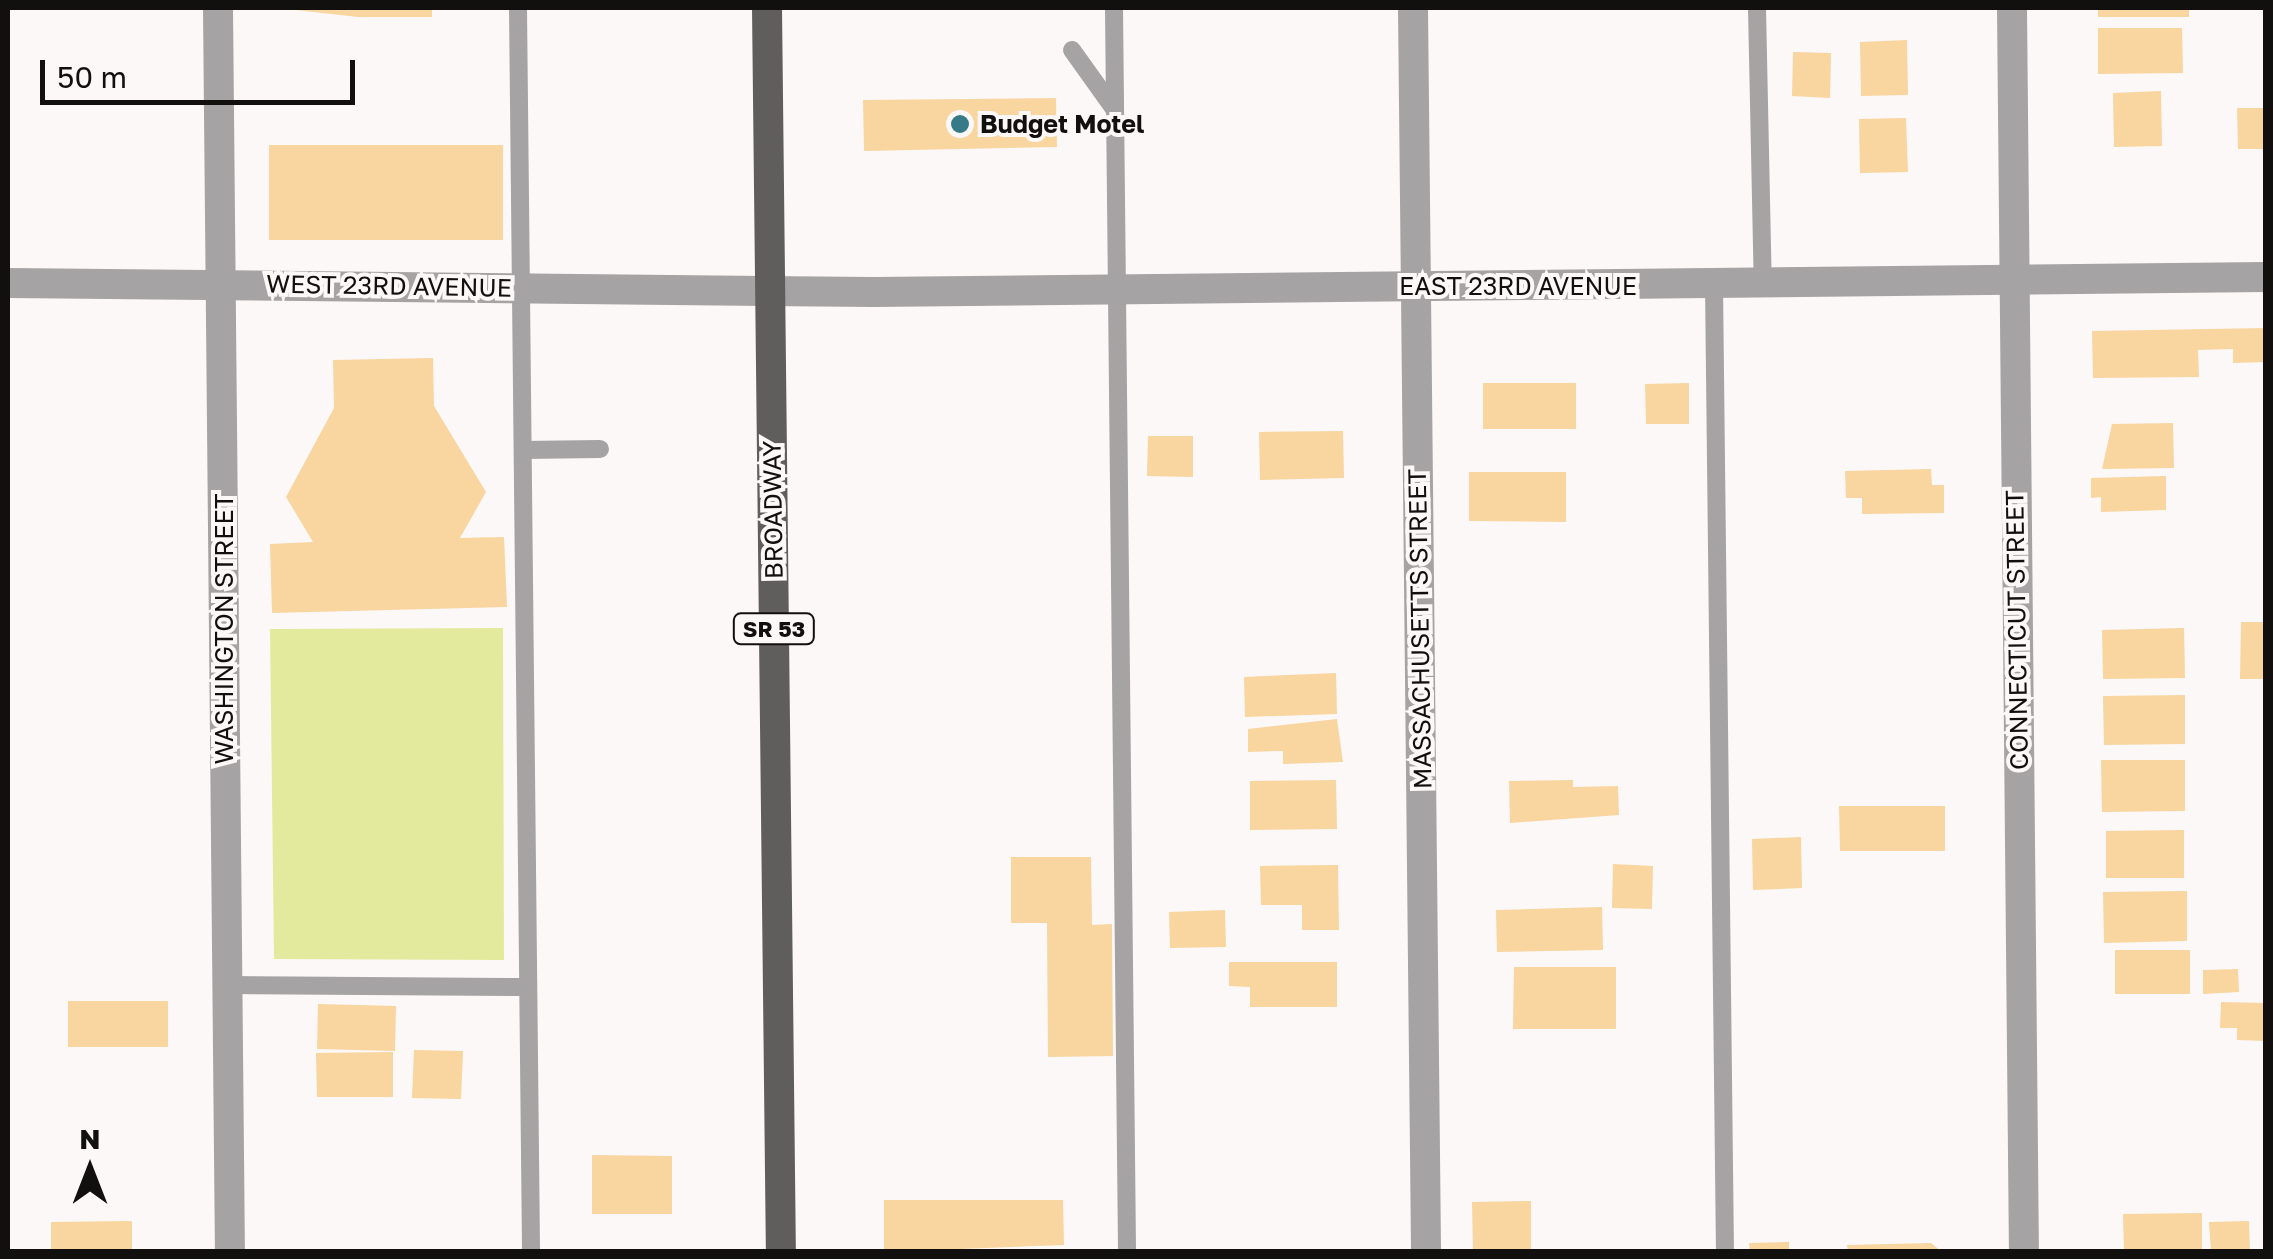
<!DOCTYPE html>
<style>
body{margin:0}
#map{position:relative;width:2273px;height:1259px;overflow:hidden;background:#fcf8f7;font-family:"Golos Text",sans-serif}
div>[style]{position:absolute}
.green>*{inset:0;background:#e4ea9d}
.building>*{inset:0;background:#f9d59f}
.lane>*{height:18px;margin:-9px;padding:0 9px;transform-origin:9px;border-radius:9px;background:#a5a3a3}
.street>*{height:30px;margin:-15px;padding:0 15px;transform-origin:15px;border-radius:15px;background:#a5a3a3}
.primary>*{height:30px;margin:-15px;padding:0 15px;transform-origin:15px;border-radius:15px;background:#605d5d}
.dots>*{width:28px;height:28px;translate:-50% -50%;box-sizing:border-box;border:5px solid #fcf8f7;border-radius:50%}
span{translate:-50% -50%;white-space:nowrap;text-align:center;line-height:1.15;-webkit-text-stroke:8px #fcf8f7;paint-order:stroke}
.shield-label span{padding:2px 8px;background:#fcf8f7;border:2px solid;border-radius:8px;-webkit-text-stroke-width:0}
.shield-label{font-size:22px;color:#11100f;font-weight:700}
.poi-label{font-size:25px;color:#11100f;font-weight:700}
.left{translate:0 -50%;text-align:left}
.street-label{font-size:25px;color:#11100f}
.frame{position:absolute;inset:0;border:10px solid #11100f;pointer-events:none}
.north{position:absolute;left:40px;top:1119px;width:100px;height:100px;-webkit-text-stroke:8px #fcf8f7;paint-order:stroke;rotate:0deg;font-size:28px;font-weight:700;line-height:40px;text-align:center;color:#11100f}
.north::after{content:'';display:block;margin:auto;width:35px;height:45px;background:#11100f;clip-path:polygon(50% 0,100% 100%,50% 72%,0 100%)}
.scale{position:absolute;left:40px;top:60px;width:315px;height:45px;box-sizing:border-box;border:5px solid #11100f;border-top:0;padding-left:12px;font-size:30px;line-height:35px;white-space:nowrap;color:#11100f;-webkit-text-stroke:8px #fcf8f7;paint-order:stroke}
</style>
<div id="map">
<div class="green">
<i style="clip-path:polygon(503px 628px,504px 960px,274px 959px,270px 629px)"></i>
</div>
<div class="building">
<i style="clip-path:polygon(278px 8px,432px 8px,432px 17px,358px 17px)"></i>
<i style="clip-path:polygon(2098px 8px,2189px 8px,2189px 17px,2098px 17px)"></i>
<i style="clip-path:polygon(2098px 28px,2182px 28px,2183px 73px,2098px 74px)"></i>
<i style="clip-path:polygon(1907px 40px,1908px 95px,1861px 96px,1860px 42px)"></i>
<i style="clip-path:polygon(1793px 52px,1831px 53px,1830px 98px,1792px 96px)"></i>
<i style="clip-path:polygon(2161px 91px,2162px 146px,2114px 147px,2113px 93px)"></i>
<i style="clip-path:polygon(1056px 98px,1057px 147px,864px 151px,863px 100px)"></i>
<i style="clip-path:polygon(2237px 108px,2266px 108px,2266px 149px,2238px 149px)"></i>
<i style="clip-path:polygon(1906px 118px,1908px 172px,1860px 173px,1859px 119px)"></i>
<i style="clip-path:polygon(269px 145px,503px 145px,503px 240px,269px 240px)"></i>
<i style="clip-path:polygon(2266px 328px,2266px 362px,2233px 363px,2233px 349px,2198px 350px,2199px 377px,2093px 378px,2092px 331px)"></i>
<i style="clip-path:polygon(433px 358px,434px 406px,486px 492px,460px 538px,504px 537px,507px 607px,272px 613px,270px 544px,313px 542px,286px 497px,334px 408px,333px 360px)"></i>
<i style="clip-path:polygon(1483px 383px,1576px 383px,1576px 429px,1483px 429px)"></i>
<i style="clip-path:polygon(1689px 383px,1689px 424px,1646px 424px,1645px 384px)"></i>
<i style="clip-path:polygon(2173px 423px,2174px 468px,2102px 469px,2112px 424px)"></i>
<i style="clip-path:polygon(1343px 431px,1344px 478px,1260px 480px,1259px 432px)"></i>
<i style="clip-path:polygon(1148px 436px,1193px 436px,1193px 477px,1147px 476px)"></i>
<i style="clip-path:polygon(1931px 469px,1932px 485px,1944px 485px,1944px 513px,1862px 514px,1862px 498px,1846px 498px,1845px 471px)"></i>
<i style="clip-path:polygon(1469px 472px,1566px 472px,1566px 522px,1469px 521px)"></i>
<i style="clip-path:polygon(2166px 476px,2166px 510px,2101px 512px,2101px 497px,2091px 498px,2091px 478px)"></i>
<i style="clip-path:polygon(2241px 622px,2266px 622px,2266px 679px,2240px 679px)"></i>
<i style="clip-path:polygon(2184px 628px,2185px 678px,2103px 679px,2102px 630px)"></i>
<i style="clip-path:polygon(1336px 673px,1337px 714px,1245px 717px,1244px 677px)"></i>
<i style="clip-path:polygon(2185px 695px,2185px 744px,2104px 745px,2103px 696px)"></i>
<i style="clip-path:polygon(1337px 719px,1343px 762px,1283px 764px,1283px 751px,1248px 752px,1248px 729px)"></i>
<i style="clip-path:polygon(2101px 760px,2185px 760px,2185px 811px,2102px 812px)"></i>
<i style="clip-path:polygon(1336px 780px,1337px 829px,1250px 830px,1250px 781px)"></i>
<i style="clip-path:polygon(1573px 780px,1573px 787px,1618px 786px,1619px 815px,1510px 823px,1509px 781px)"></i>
<i style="clip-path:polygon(1839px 806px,1945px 806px,1945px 851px,1840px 851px)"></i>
<i style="clip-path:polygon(2184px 830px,2184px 878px,2106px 878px,2106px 831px)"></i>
<i style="clip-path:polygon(1801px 837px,1802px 888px,1753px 890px,1752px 839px)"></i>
<i style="clip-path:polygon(1011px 857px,1091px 857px,1092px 925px,1112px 924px,1113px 1056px,1048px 1057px,1047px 923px,1011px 923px)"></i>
<i style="clip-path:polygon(1613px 864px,1653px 866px,1652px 909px,1612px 908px)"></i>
<i style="clip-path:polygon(1338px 865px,1339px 930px,1302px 930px,1302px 905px,1261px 905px,1260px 866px)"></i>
<i style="clip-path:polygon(2187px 891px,2187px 941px,2104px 943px,2103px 892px)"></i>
<i style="clip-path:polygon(1602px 907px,1603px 950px,1497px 952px,1496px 910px)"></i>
<i style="clip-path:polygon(1225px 910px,1226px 947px,1170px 948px,1169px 912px)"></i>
<i style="clip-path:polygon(2115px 950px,2190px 950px,2190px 994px,2115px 994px)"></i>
<i style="clip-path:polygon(1229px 962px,1337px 962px,1337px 1007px,1250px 1007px,1250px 987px,1229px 986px)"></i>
<i style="clip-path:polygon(1514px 967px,1616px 967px,1616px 1029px,1513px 1029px)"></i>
<i style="clip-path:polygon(2238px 969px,2239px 992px,2203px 994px,2203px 970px)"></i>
<i style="clip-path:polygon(68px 1001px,168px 1001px,168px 1047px,68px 1047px)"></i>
<i style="clip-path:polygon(2221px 1002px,2266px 1003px,2266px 1041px,2237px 1040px,2237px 1028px,2220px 1028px)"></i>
<i style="clip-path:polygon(318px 1004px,396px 1006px,395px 1051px,317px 1049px)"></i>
<i style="clip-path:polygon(414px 1050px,463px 1051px,461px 1099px,412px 1098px)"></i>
<i style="clip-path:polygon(393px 1052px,393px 1097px,317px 1097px,316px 1053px)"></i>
<i style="clip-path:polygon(592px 1155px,672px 1156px,672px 1214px,592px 1214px)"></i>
<i style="clip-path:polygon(884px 1200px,1063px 1200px,1064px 1245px,884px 1252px)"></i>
<i style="clip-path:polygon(1531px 1201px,1531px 1252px,1473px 1252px,1472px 1202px)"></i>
<i style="clip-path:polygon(2202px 1213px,2202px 1252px,2124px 1252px,2123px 1214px)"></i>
<i style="clip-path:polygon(132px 1221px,132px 1252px,51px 1252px,51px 1222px)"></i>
<i style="clip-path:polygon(2249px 1221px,2250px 1252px,2211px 1252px,2209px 1222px)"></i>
<i style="clip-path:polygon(1789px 1242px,1789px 1252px,1750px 1252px,1749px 1243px)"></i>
<i style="clip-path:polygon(1931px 1243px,1942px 1252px,1848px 1252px,1847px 1245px)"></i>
</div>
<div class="lane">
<i style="left:518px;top:8px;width:1244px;rotate:89.4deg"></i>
<i style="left:1114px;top:8px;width:1244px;rotate:89.4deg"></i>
<i style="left:1757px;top:8px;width:277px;rotate:88.8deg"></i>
<i style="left:1072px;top:50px;width:74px;rotate:54.4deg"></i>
<i style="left:1714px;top:285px;width:967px;rotate:89.35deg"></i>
<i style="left:523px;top:450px;width:77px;rotate:-0.7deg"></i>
<i style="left:228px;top:985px;width:300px;rotate:0.4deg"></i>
</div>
<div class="street">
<i style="left:218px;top:8px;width:1244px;rotate:89.45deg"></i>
<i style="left:1413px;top:8px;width:1244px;rotate:89.4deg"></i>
<i style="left:2012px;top:8px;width:1244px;rotate:89.45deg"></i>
<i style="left:8px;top:283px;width:866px;rotate:0.6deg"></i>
<i style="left:874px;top:292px;width:1392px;rotate:-0.62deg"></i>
</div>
<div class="primary">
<i style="left:767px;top:8px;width:1244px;rotate:89.36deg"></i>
</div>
<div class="dots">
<i style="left:960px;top:124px;background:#367a89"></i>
</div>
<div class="shield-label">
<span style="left:774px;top:629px">SR 53</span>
</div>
<div class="poi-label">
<span class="left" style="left:980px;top:124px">Budget Motel</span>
</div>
<div class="street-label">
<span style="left:389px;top:286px;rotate:1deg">WEST 23RD AVENUE</span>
<span style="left:1518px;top:286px">EAST 23RD AVENUE</span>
<span style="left:773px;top:510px;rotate:-91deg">BROADWAY</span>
<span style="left:224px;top:629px;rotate:-90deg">WASHINGTON STREET</span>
<span style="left:1420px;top:629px;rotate:-91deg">MASSACHUSETTS STREET</span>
<span style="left:2017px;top:630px;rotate:-91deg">CONNECTICUT STREET</span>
</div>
<div class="frame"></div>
<div class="north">N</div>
<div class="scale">50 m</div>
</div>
